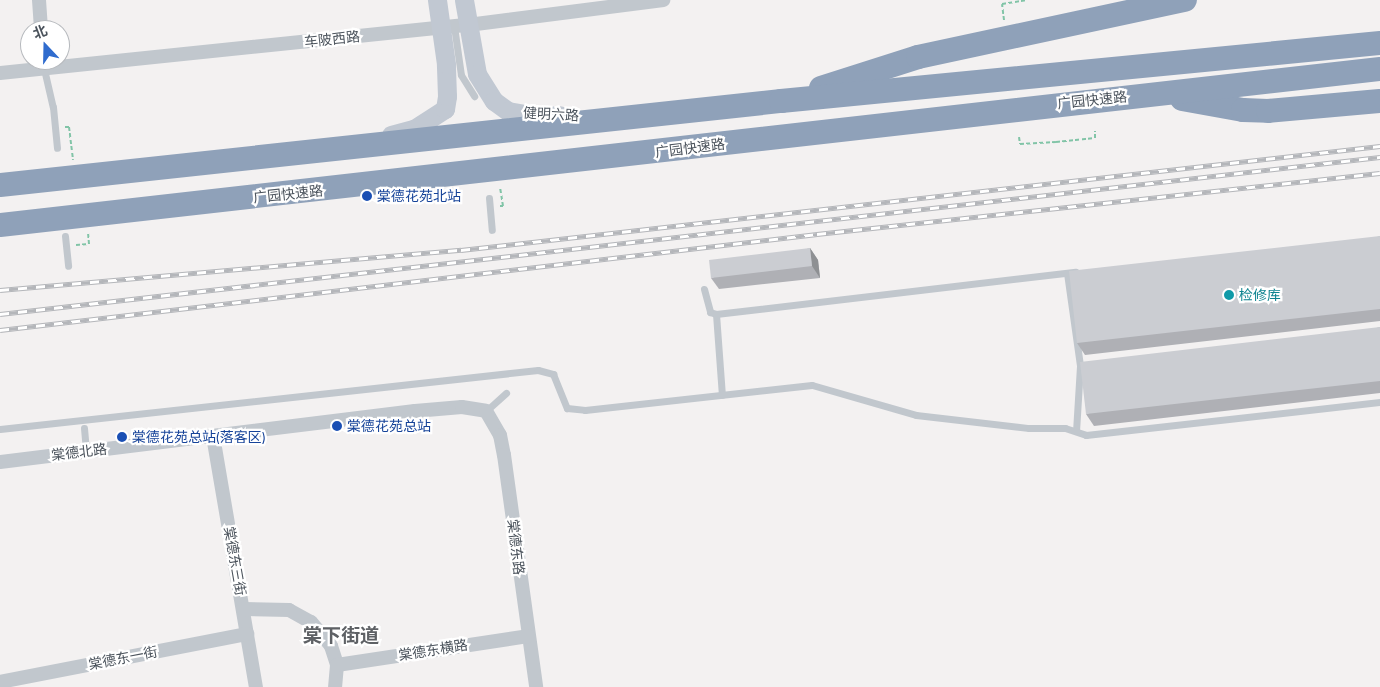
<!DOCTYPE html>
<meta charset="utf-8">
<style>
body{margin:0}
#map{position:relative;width:1380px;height:687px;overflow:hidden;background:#f3f1f1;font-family:"Titillium Web","Noto Sans SC",sans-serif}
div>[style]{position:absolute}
.path>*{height:2px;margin-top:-1px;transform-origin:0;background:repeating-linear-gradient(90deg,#81c4a7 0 4px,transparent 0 6.5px)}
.lane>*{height:7px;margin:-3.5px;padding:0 3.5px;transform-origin:3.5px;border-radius:3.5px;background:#c1c7cd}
.street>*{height:14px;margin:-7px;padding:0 7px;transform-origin:7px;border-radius:7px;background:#c1c7cd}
.secondary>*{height:19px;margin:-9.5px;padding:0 9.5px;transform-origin:9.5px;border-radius:9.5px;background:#c1c8d2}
.highway>*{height:24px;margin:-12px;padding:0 12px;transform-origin:12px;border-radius:12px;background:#8fa1b9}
.rail>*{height:5px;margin-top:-2.5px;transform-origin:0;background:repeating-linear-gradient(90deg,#fff 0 9px,#b4b6ba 0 18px);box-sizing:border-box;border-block:1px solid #b4b6ba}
.wall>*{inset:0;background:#afb0b5}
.shaded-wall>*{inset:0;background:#8e9093}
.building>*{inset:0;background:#cbcdd2}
.dots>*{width:14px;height:14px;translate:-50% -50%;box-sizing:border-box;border:2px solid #fff;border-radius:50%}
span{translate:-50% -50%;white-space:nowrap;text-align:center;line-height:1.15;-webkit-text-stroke:4.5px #fff;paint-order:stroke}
.street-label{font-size:14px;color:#4b535c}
.transit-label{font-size:14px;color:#164399}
.left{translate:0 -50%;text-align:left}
.culture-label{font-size:14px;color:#0d838f}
.district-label{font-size:19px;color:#5e6165;font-weight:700}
.north{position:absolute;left:20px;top:20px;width:50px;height:50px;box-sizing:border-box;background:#fff;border:1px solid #b7babe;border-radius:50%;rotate:339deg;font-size:14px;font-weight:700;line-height:20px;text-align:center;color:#4b535c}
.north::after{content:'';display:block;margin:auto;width:18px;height:22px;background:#306cce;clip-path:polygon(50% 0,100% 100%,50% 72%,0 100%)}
</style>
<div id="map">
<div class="path">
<i style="left:1004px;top:20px;width:16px;rotate:-97deg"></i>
<i style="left:1002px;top:4px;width:24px;rotate:-9deg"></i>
<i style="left:65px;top:127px;width:4px"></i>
<i style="left:69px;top:127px;width:33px;rotate:83deg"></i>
<i style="left:1019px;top:137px;width:7px;rotate:82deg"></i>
<i style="left:1020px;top:144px;width:36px;rotate:-3deg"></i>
<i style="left:1056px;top:142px;width:39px;rotate:-6deg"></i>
<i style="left:1095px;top:138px;width:7px;rotate:-90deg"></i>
<i style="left:500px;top:206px;width:3px"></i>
<i style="left:503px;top:206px;width:19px;rotate:-99deg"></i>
<i style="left:76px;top:245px;width:13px;rotate:-4deg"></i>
<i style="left:89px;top:244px;width:12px;rotate:-95deg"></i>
</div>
<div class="lane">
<i style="left:454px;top:26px;width:49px;rotate:81.9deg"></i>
<i style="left:461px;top:75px;width:25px;rotate:58deg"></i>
<i style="left:44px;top:69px;width:39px;rotate:77deg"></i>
<i style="left:53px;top:107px;width:41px;rotate:84.4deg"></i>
<i style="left:489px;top:198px;width:32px;rotate:85deg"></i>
<i style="left:65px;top:236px;width:30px;rotate:84deg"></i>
<i style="left:1067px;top:273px;width:94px;rotate:82deg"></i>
<i style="left:1080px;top:366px;width:65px;rotate:93.5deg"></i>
<i style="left:704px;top:289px;width:24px;rotate:75deg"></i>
<i style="left:710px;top:312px;width:6px;rotate:18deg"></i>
<i style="left:716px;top:314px;width:81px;rotate:85.8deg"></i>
<i style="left:716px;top:314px;width:362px;rotate:-6.7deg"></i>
<i style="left:486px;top:411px;width:27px;rotate:-42deg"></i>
<i style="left:84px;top:428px;width:23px;rotate:85deg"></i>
<i style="left:0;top:429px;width:541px;rotate:-6.26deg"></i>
<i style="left:538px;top:370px;width:16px;rotate:15deg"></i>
<i style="left:553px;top:374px;width:37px;rotate:68deg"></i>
<i style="left:567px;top:408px;width:18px;rotate:6deg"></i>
<i style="left:585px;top:410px;width:228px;rotate:-6.3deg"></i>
<i style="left:812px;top:385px;width:108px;rotate:16.1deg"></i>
<i style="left:916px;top:415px;width:114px;rotate:6.6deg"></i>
<i style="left:1029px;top:428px;width:36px"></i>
<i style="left:1065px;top:428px;width:22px;rotate:18deg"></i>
<i style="left:1086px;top:435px;width:296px;rotate:-6.4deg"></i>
</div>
<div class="street">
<i style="left:39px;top:0;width:30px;rotate:86deg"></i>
<i style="left:0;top:73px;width:470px;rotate:-5.9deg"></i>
<i style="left:468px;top:25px;width:197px;rotate:-7.3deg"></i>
<i style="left:213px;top:436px;width:255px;rotate:80.3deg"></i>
<i style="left:0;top:462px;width:418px;rotate:-7deg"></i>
<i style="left:415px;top:411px;width:47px;rotate:-4.9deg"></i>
<i style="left:462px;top:407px;width:24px;rotate:9deg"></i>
<i style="left:486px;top:411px;width:28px;rotate:60deg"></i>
<i style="left:500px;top:435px;width:20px;rotate:79deg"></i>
<i style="left:504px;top:455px;width:234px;rotate:82.1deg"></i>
<i style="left:243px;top:609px;width:46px;rotate:1.2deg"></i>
<i style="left:289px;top:610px;width:25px;rotate:29deg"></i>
<i style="left:311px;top:622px;width:31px;rotate:50deg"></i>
<i style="left:331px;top:646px;width:20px;rotate:72deg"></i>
<i style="left:337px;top:665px;width:22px;rotate:95deg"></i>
<i style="left:337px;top:665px;width:193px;rotate:-8.6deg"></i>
<i style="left:0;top:682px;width:252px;rotate:-11deg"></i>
</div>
<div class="secondary">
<i style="left:464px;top:0;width:75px;rotate:80deg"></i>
<i style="left:477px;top:74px;width:32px;rotate:58deg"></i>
<i style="left:494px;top:101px;width:17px;rotate:36deg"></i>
<i style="left:508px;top:111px;width:29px;rotate:10deg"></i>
<i style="left:537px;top:116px;width:23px;rotate:-2deg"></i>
<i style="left:391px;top:135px;width:24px;rotate:-15deg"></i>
<i style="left:414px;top:129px;width:37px;rotate:-33deg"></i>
<i style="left:445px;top:109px;width:13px;rotate:-81deg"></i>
<i style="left:447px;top:96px;width:32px;rotate:-92deg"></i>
<i style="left:446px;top:64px;width:65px;rotate:-98deg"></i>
</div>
<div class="highway">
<i style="left:821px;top:88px;width:102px;rotate:-17.7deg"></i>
<i style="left:918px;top:57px;width:273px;rotate:-12.1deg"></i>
<i style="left:1182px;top:99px;width:62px;rotate:10.2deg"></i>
<i style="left:1243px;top:110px;width:25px;rotate:2deg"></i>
<i style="left:1268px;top:111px;width:112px;rotate:-5.1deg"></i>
<i style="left:0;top:185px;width:786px;rotate:-6.14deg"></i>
<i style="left:781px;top:101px;width:602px;rotate:-5.53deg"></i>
<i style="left:0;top:225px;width:1389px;rotate:-6.45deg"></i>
</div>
<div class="rail">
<i style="left:0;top:290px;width:463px;rotate:-5deg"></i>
<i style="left:461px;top:250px;width:925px;rotate:-6.46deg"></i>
<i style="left:0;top:314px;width:1389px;rotate:-6.49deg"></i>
<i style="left:0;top:330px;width:823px;rotate:-6.7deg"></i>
<i style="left:817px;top:234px;width:566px;rotate:-6.18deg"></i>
</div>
<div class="wall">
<i style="clip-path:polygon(1380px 236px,1380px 321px,1085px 355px,1077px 343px)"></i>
<i style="clip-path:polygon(810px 248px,818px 260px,820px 278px,719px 289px,711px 278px)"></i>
<i style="clip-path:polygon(1380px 327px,1380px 393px,1094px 426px,1086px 414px)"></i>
</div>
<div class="shaded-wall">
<i style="clip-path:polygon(810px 248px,818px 260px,820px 278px,812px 266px)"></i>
</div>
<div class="building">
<i style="clip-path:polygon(1380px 236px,1380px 309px,1077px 343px,1069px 271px)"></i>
<i style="clip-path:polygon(810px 248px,812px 266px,711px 278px,709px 260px)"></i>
<i style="clip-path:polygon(1380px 327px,1380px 381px,1086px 414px,1080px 362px)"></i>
</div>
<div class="dots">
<i style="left:367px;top:196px;background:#1a4fb4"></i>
<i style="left:1229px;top:295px;background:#0f9aa8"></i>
<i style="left:337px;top:426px;background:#1a4fb4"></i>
<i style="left:122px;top:437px;background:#1a4fb4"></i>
</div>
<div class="street-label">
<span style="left:332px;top:39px;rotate:-6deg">车陂西路</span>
<span style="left:1092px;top:100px;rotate:-6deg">广园快速路</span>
<span style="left:551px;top:114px;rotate:3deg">健明六路</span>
<span style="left:690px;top:148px;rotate:-7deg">广园快速路</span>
<span style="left:288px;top:194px;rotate:-6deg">广园快速路</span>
<span style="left:79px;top:452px;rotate:-7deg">棠德北路</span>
<span style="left:516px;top:547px;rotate:83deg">棠德东路</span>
<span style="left:235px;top:561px;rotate:80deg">棠德东三街</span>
<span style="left:433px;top:650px;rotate:-9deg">棠德东横路</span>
<span style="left:123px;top:658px;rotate:-11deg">棠德东一街</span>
</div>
<div class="transit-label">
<span class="left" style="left:377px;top:196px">棠德花苑北站</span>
<span class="left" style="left:347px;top:426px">棠德花苑总站</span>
<span class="left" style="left:132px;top:437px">棠德花苑总站(落客区)</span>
</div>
<div class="culture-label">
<span class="left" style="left:1239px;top:295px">检修库</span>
</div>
<div class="district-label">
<span style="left:341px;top:635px">棠下街道</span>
</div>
<div class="north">北</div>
</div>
